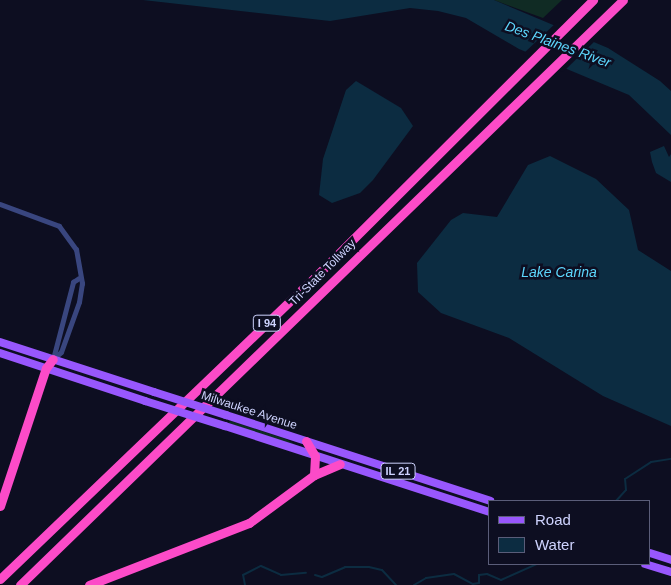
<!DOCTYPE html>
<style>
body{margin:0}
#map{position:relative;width:671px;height:585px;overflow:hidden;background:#0d0e21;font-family:Arial,sans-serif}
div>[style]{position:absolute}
.green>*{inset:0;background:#102b24}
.water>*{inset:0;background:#0c2c41}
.pier>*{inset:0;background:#0d0e21}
.stream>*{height:2px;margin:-1px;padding:0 1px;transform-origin:1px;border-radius:1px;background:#0c2c41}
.street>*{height:5px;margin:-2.5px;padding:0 2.5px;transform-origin:2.5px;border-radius:2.5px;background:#39467f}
.primary>*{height:8px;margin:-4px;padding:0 4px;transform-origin:4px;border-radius:4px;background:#9857fd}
.highway>*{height:9px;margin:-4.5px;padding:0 4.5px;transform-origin:4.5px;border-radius:4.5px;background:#fc4bc8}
.primary-bridge>*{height:8px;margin:-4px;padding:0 4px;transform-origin:4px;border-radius:4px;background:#9857fd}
span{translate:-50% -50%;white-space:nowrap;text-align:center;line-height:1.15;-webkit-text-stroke:5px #0d0e21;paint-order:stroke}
.shield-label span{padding:1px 4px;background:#0d0e21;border:1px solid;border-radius:4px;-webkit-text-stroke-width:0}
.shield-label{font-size:11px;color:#ced3fe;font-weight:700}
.street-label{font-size:12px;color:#ced3fe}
.water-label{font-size:14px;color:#5dd7fd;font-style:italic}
.legend{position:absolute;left:488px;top:500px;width:162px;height:65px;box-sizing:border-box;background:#0d0e21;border:1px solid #5a5d79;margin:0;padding:6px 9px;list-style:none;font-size:15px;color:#ced3fe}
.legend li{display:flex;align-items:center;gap:10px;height:25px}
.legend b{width:25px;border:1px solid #5a5d79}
</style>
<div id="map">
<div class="green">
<i style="clip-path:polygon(494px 0,562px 0,543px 18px)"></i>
<i style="clip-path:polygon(231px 421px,286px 439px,299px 447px,228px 423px)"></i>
</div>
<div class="water">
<i style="clip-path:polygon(143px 0,494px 0,608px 48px,660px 81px,671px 91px,671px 135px,629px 95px,519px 49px,466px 18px,438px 11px,410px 8px,330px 21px)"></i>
<i style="clip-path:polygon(356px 81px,401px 108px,413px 126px,373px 180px,360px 193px,332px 203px,319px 195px,323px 159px,346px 90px)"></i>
<i style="clip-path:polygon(664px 146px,669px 157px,671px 154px,671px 182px,656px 173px,652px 162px,650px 152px)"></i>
<i style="clip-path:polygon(550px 156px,596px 179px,629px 210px,638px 250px,671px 271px,671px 426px,603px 396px,509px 338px,441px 313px,418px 292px,417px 263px,451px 220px,463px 213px,497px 217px,528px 165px)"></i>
</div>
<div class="pier">
<i style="clip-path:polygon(557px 22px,596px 40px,563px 72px,523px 54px)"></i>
</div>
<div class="stream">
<i style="left:616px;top:501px;width:15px;rotate:-48deg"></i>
<i style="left:626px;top:490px;width:11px;rotate:-95deg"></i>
<i style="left:625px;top:479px;width:31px;rotate:-33deg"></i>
<i style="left:651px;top:462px;width:20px;rotate:-9deg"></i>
<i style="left:315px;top:575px;width:7px;rotate:16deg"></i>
<i style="left:322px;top:577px;width:25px;rotate:-23deg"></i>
<i style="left:345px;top:567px;width:24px"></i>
<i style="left:369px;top:567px;width:13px;rotate:13deg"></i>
<i style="left:382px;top:570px;width:21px;rotate:47deg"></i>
<i style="left:245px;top:585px;width:10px;rotate:-101deg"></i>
<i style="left:243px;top:575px;width:20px;rotate:-27deg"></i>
<i style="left:261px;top:566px;width:22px;rotate:24deg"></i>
<i style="left:281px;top:575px;width:25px;rotate:-5deg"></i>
<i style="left:414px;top:585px;width:14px;rotate:-30deg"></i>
<i style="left:426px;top:578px;width:28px;rotate:-8deg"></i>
<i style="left:454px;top:574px;width:21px;rotate:28deg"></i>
<i style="left:473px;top:584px;width:6px;rotate:-9deg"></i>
<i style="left:479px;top:583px;width:8px;rotate:-90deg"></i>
<i style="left:479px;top:575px;width:8px;rotate:-7deg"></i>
<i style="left:487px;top:574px;width:15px;rotate:23deg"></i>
<i style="left:501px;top:580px;width:39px;rotate:-24deg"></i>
</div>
<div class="street">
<i style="left:0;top:204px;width:63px;rotate:20.4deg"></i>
<i style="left:59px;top:226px;width:29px;rotate:54deg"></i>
<i style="left:76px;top:249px;width:35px;rotate:80deg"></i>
<i style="left:82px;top:283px;width:19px;rotate:99deg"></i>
<i style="left:79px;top:302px;width:53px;rotate:109.8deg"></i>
<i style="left:61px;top:352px;width:11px;rotate:139deg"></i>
<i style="left:53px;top:359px;width:80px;rotate:-75.4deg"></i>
<i style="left:73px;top:282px;width:7px;rotate:-34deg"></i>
</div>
<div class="primary">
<i style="left:0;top:342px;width:162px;rotate:18deg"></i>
<i style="left:0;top:353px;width:153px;rotate:18.3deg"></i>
<i style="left:226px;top:415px;width:278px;rotate:18deg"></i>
<i style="left:225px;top:426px;width:279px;rotate:18deg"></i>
<i style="left:650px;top:553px;width:22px;rotate:18deg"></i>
<i style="left:645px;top:564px;width:27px;rotate:17deg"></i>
</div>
<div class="highway">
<i style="left:306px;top:441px;width:17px;rotate:59deg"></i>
<i style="left:315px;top:456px;width:19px;rotate:93deg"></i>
<i style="left:0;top:506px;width:145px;rotate:-71.6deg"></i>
<i style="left:46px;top:368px;width:11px;rotate:-52deg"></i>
<i style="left:0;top:579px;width:425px;rotate:-43.8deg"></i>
<i style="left:307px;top:285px;width:404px;rotate:-44.9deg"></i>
<i style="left:20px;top:585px;width:840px;rotate:-44.13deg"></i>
<i style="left:89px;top:585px;width:172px;rotate:-21.2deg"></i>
<i style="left:249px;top:523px;width:81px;rotate:-36.4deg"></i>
<i style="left:314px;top:475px;width:28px;rotate:-23deg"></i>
</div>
<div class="primary-bridge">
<i style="left:154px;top:392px;width:76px;rotate:17.7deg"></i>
<i style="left:145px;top:401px;width:84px;rotate:17.4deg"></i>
</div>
<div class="shield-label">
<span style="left:267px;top:323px">I 94</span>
<span style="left:398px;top:471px">IL 21</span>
</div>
<div class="street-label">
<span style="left:323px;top:273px;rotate:-45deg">Tri-State Tollway</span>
<span style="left:249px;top:411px;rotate:18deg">Milwaukee Avenue</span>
</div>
<div class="water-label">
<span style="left:558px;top:44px;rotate:20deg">Des Plaines River</span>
<span style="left:559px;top:272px">Lake Carina</span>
</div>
<ul class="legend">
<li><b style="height:6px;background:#9857fd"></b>Road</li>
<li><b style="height:14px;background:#0c2c41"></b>Water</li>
</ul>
</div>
